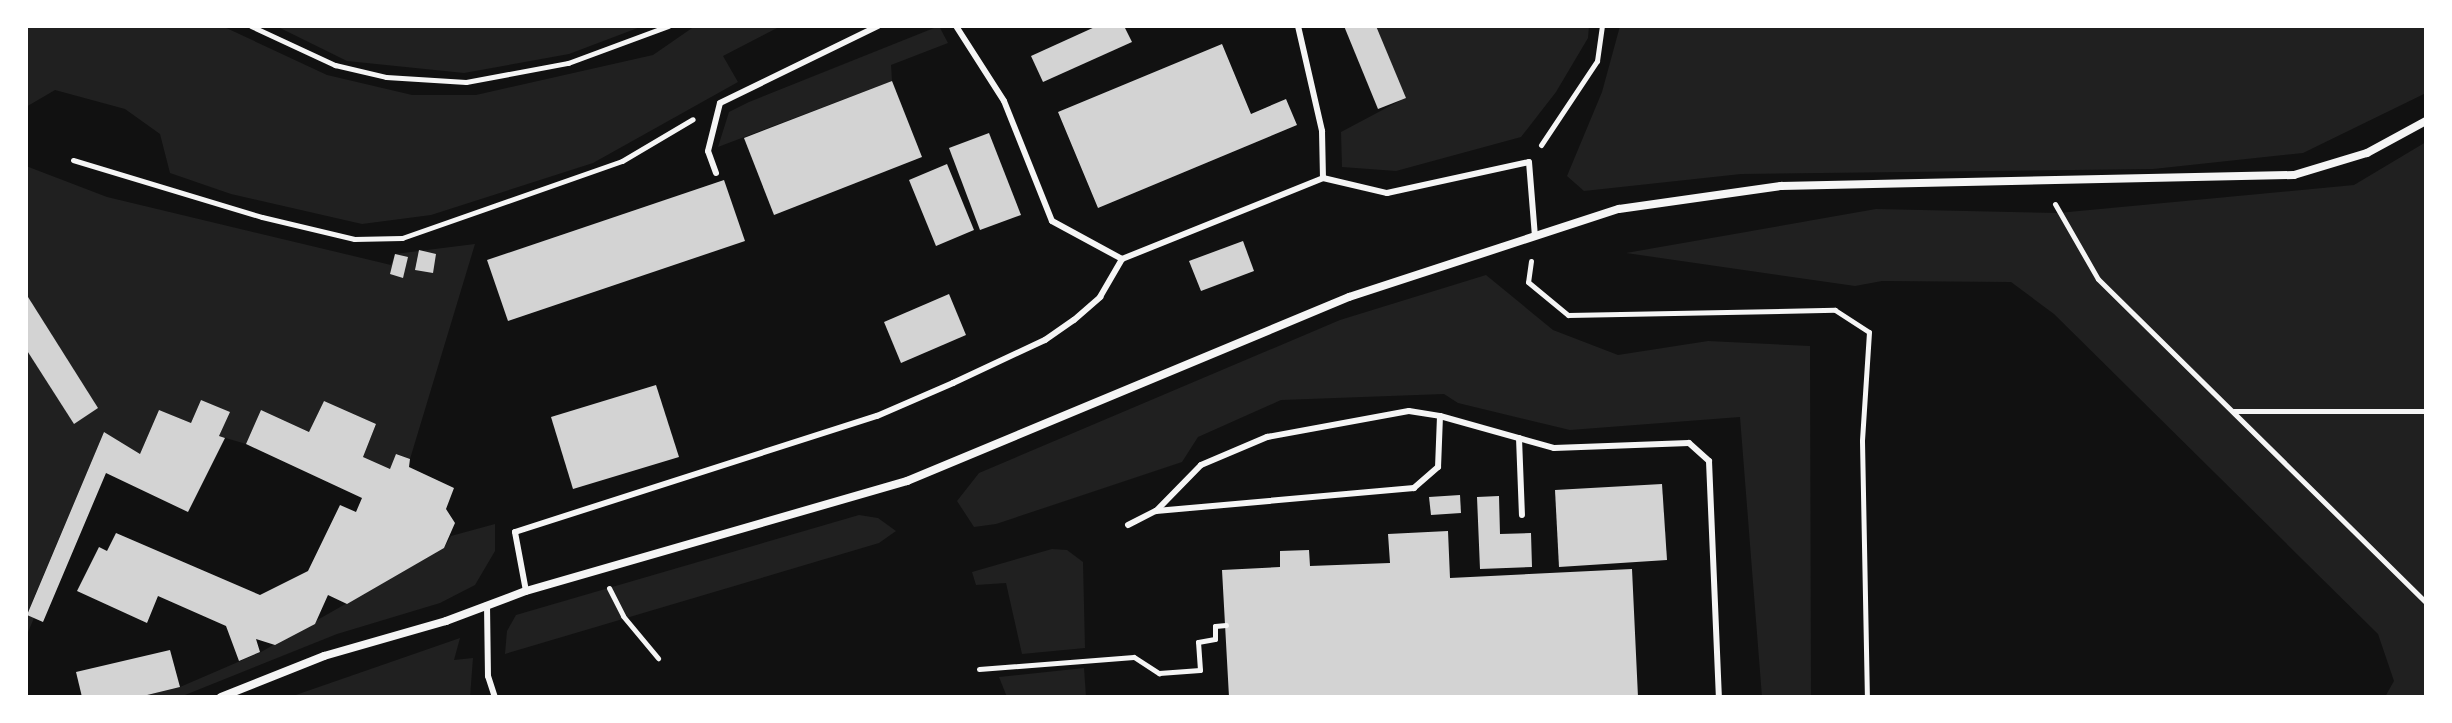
<!DOCTYPE html>
<style>
body{margin:0}
#map{position:relative;width:2452px;height:723px;overflow:hidden;background:#111;font-family:Helvetica,sans-serif}
div>[style]{position:absolute}
.green>*{inset:0;background:#202020}
.building>*{inset:0;background:#d3d3d3}
.path>*{height:5px;margin:-2.5px;padding:0 2.5px;transform-origin:2.5px;border-radius:2.5px;background:#f5f5f5}
.service>*{height:6px;margin:-3px;padding:0 3px;transform-origin:3px;border-radius:3px;background:#f5f5f5}
.minor>*{height:8px;margin:-4px;padding:0 4px;transform-origin:4px;border-radius:4px;background:#f5f5f5}
span{translate:-50% -50%;white-space:nowrap;text-align:center;line-height:1.15;-webkit-text-stroke:6px #fff;paint-order:stroke}
.frame{position:absolute;inset:0;border:28px solid #fff;pointer-events:none}
</style>
<div id="map">
<div class="green">
<i style="clip-path:polygon(26px 26px,222px 26px,327px 75px,412px 95px,476px 95px,653px 55px,695px 26px,781px 26px,723px 56px,738px 82px,593px 163px,431px 215px,362px 224px,231px 194px,170px 173px,160px 134px,125px 109px,55px 90px,26px 107px)"></i>
<i style="clip-path:polygon(276px 26px,643px 26px,569px 54px,464px 73px,347px 61px)"></i>
<i style="clip-path:polygon(939px 26px,948px 43px,891px 65px,892px 81px,718px 147px,729px 112px,749px 102px)"></i>
<i style="clip-path:polygon(1376px 26px,1589px 26px,1588px 38px,1556px 92px,1521px 137px,1396px 171px,1342px 167px,1341px 132px,1405px 98px)"></i>
<i style="clip-path:polygon(1620px 26px,2426px 26px,2426px 93px,2303px 153px,2153px 169px,1741px 174px,1584px 191px,1567px 176px,1602px 92px)"></i>
<i style="clip-path:polygon(2426px 142px,2426px 697px,2385px 697px,2394px 681px,2378px 634px,2054px 314px,2011px 282px,1882px 281px,1855px 286px,1626px 253px,1876px 209px,2058px 213px,2354px 185px)"></i>
<i style="clip-path:polygon(26px 166px,107px 197px,391px 265px,395px 254px,475px 244px,410px 459px,397px 454px,390px 469px,363px 457px,376px 424px,324px 401px,309px 432px,261px 410px,246px 444px,219px 436px,229px 412px,201px 400px,191px 423px,159px 410px,140px 454px,104px 432px,27px 614px,34px 618px,26px 637px)"></i>
<i style="clip-path:polygon(1486px 275px,1553px 330px,1618px 355px,1708px 341px,1810px 346px,1811px 697px,1762px 697px,1740px 417px,1570px 430px,1458px 403px,1444px 394px,1281px 400px,1198px 437px,1182px 462px,996px 524px,974px 527px,957px 501px,979px 473px,1340px 320px)"></i>
<i style="clip-path:polygon(859px 515px,878px 518px,896px 531px,879px 543px,505px 654px,507px 631px,516px 615px)"></i>
<i style="clip-path:polygon(495px 524px,495px 551px,475px 585px,440px 603px,337px 634px,180px 697px,139px 697px,180px 687px,261px 652px,444px 548px,451px 536px)"></i>
<i style="clip-path:polygon(1052px 549px,1067px 550px,1083px 562px,1085px 648px,1022px 654px,1006px 583px,976px 585px,972px 572px)"></i>
<i style="clip-path:polygon(460px 638px,454px 660px,473px 658px,470px 697px,290px 697px)"></i>
<i style="clip-path:polygon(1084px 668px,1086px 697px,1007px 697px,999px 677px)"></i>
</div>
<div class="building">
<i style="clip-path:polygon(1097px 26px,1124px 26px,1132px 42px,1043px 82px,1031px 56px)"></i>
<i style="clip-path:polygon(1344px 26px,1376px 26px,1406px 98px,1378px 109px)"></i>
<i style="clip-path:polygon(1222px 44px,1251px 114px,1286px 99px,1297px 125px,1098px 208px,1058px 112px)"></i>
<i style="clip-path:polygon(892px 81px,922px 157px,774px 215px,744px 138px)"></i>
<i style="clip-path:polygon(989px 133px,1021px 215px,980px 230px,949px 148px)"></i>
<i style="clip-path:polygon(947px 164px,974px 230px,936px 246px,909px 180px)"></i>
<i style="clip-path:polygon(724px 180px,745px 241px,508px 321px,487px 260px)"></i>
<i style="clip-path:polygon(1243px 241px,1254px 271px,1201px 291px,1189px 261px)"></i>
<i style="clip-path:polygon(419px 250px,436px 254px,433px 273px,415px 270px)"></i>
<i style="clip-path:polygon(395px 254px,408px 257px,403px 278px,390px 274px)"></i>
<i style="clip-path:polygon(949px 294px,966px 335px,901px 363px,884px 322px)"></i>
<i style="clip-path:polygon(28px 297px,98px 408px,74px 424px,26px 349px)"></i>
<i style="clip-path:polygon(656px 385px,679px 457px,573px 489px,551px 417px)"></i>
<i style="clip-path:polygon(201px 400px,230px 412px,219px 436px,225px 438px,188px 512px,106px 473px,43px 622px,27px 615px,104px 432px,140px 454px,159px 410px,191px 423px)"></i>
<i style="clip-path:polygon(324px 401px,376px 424px,363px 457px,390px 469px,396px 454px,410px 459px,409px 467px,454px 488px,446px 509px,455px 523px,444px 548px,347px 604px,328px 595px,315px 624px,275px 645px,256px 639px,260px 652px,239px 661px,226px 626px,158px 596px,147px 623px,77px 591px,99px 547px,107px 551px,116px 533px,260px 595px,308px 571px,340px 505px,356px 512px,362px 498px,246px 444px,261px 410px,309px 432px)"></i>
<i style="clip-path:polygon(1662px 484px,1667px 560px,1559px 567px,1555px 490px)"></i>
<i style="clip-path:polygon(1460px 495px,1461px 513px,1431px 515px,1429px 497px)"></i>
<i style="clip-path:polygon(1499px 496px,1500px 534px,1531px 533px,1532px 567px,1480px 569px,1477px 497px)"></i>
<i style="clip-path:polygon(1448px 531px,1450px 578px,1632px 569px,1638px 697px,1229px 697px,1222px 570px,1280px 567px,1280px 551px,1309px 550px,1310px 566px,1390px 563px,1388px 534px)"></i>
<i style="clip-path:polygon(170px 650px,180px 687px,139px 697px,82px 697px,76px 672px)"></i>
</div>
<div class="path">
<i style="left:251px;top:26px;width:93px;rotate:24.9deg"></i>
<i style="left:335px;top:65px;width:52px;rotate:13.2deg"></i>
<i style="left:386px;top:77px;width:80px;rotate:3.6deg"></i>
<i style="left:466px;top:82px;width:104px;rotate:-10.6deg"></i>
<i style="left:568px;top:63px;width:107px;rotate:-20.3deg"></i>
<i style="left:1541px;top:145px;width:101px;rotate:-56.3deg"></i>
<i style="left:1597px;top:61px;width:35px;rotate:-82deg"></i>
<i style="left:73px;top:160px;width:197px;rotate:16.8deg"></i>
<i style="left:262px;top:217px;width:95px;rotate:13.4deg"></i>
<i style="left:354px;top:239px;width:48px;rotate:-1.2deg"></i>
<i style="left:402px;top:238px;width:233px;rotate:-19.3deg"></i>
<i style="left:622px;top:161px;width:82px;rotate:-30.6deg"></i>
<i style="left:2055px;top:204px;width:86px;rotate:60.2deg"></i>
<i style="left:2098px;top:279px;width:460px;rotate:44.6deg"></i>
<i style="left:1531px;top:261px;width:21px;rotate:98deg"></i>
<i style="left:1528px;top:282px;width:52px;rotate:39.5deg"></i>
<i style="left:1568px;top:315px;width:267px;rotate:-1.1deg"></i>
<i style="left:1835px;top:310px;width:40px;rotate:32.9deg"></i>
<i style="left:1869px;top:332px;width:109px;rotate:93.7deg"></i>
<i style="left:1862px;top:441px;width:256px;rotate:88.9deg"></i>
<i style="left:2234px;top:411px;width:192px"></i>
<i style="left:609px;top:588px;width:31px;rotate:63deg"></i>
<i style="left:623px;top:616px;width:55px;rotate:50.2deg"></i>
<i style="left:979px;top:669px;width:155px;rotate:-4.4deg"></i>
<i style="left:1134px;top:657px;width:30px;rotate:33deg"></i>
<i style="left:1159px;top:673px;width:41px;rotate:-4.2deg"></i>
<i style="left:1200px;top:670px;width:28px;rotate:-94deg"></i>
<i style="left:1198px;top:642px;width:17px;rotate:-10deg"></i>
<i style="left:1215px;top:639px;width:13px;rotate:-90deg"></i>
<i style="left:1215px;top:626px;width:11px;rotate:-5deg"></i>
</div>
<div class="service">
<i style="left:956px;top:26px;width:89px;rotate:57.4deg"></i>
<i style="left:1004px;top:101px;width:129px;rotate:68.2deg"></i>
<i style="left:1052px;top:221px;width:80px;rotate:28.5deg"></i>
<i style="left:1122px;top:259px;width:217px;rotate:-21.9deg"></i>
<i style="left:1298px;top:26px;width:108px;rotate:77.1deg"></i>
<i style="left:1322px;top:131px;width:47px;rotate:88.8deg"></i>
<i style="left:1323px;top:178px;width:66px;rotate:13.2deg"></i>
<i style="left:1387px;top:193px;width:145px;rotate:-12.3deg"></i>
<i style="left:1529px;top:162px;width:74px;rotate:85.4deg"></i>
<i style="left:716px;top:173px;width:23px;rotate:-110deg"></i>
<i style="left:708px;top:151px;width:49px;rotate:-76deg"></i>
<i style="left:720px;top:103px;width:176px;rotate:-26deg"></i>
<i style="left:1440px;top:416px;width:118px;rotate:15.7deg"></i>
<i style="left:1554px;top:448px;width:135px;rotate:-2.1deg"></i>
<i style="left:1689px;top:443px;width:27px;rotate:42deg"></i>
<i style="left:1709px;top:461px;width:236px;rotate:87.6deg"></i>
<i style="left:1519px;top:438px;width:77px;rotate:87.8deg"></i>
<i style="left:1128px;top:525px;width:31px;rotate:-27deg"></i>
<i style="left:1156px;top:511px;width:64px;rotate:-45.6deg"></i>
<i style="left:1201px;top:465px;width:72px;rotate:-23deg"></i>
<i style="left:1267px;top:437px;width:144px;rotate:-10.4deg"></i>
<i style="left:1409px;top:411px;width:31px;rotate:9deg"></i>
<i style="left:1440px;top:416px;width:51px;rotate:92.2deg"></i>
<i style="left:1438px;top:467px;width:32px;rotate:139deg"></i>
<i style="left:1414px;top:488px;width:259px;rotate:174.9deg"></i>
<i style="left:526px;top:591px;width:60px;rotate:-100.6deg"></i>
<i style="left:515px;top:532px;width:380px;rotate:-17.8deg"></i>
<i style="left:877px;top:416px;width:83px;rotate:-23.5deg"></i>
<i style="left:953px;top:383px;width:102px;rotate:-25.1deg"></i>
<i style="left:1045px;top:340px;width:35px;rotate:-35deg"></i>
<i style="left:1074px;top:320px;width:35px;rotate:-41deg"></i>
<i style="left:1100px;top:297px;width:44px;rotate:-59.9deg"></i>
<i style="left:487px;top:605px;width:71px;rotate:89.2deg"></i>
<i style="left:488px;top:676px;width:22px;rotate:72deg"></i>
</div>
<div class="minor">
<i style="left:221px;top:697px;width:111px;rotate:-21.7deg"></i>
<i style="left:324px;top:656px;width:127px;rotate:-16deg"></i>
<i style="left:446px;top:621px;width:85px;rotate:-20.6deg"></i>
<i style="left:526px;top:591px;width:397px;rotate:-16.1deg"></i>
<i style="left:907px;top:481px;width:479px;rotate:-22.6deg"></i>
<i style="left:1349px;top:297px;width:284px;rotate:-18.1deg"></i>
<i style="left:1619px;top:209px;width:164px;rotate:-8.1deg"></i>
<i style="left:1781px;top:186px;width:513px;rotate:-1.23deg"></i>
<i style="left:2294px;top:175px;width:76px;rotate:-16.8deg"></i>
<i style="left:2367px;top:153px;width:67px;rotate:-28.5deg"></i>
</div>
<div class="frame"></div>
</div>
